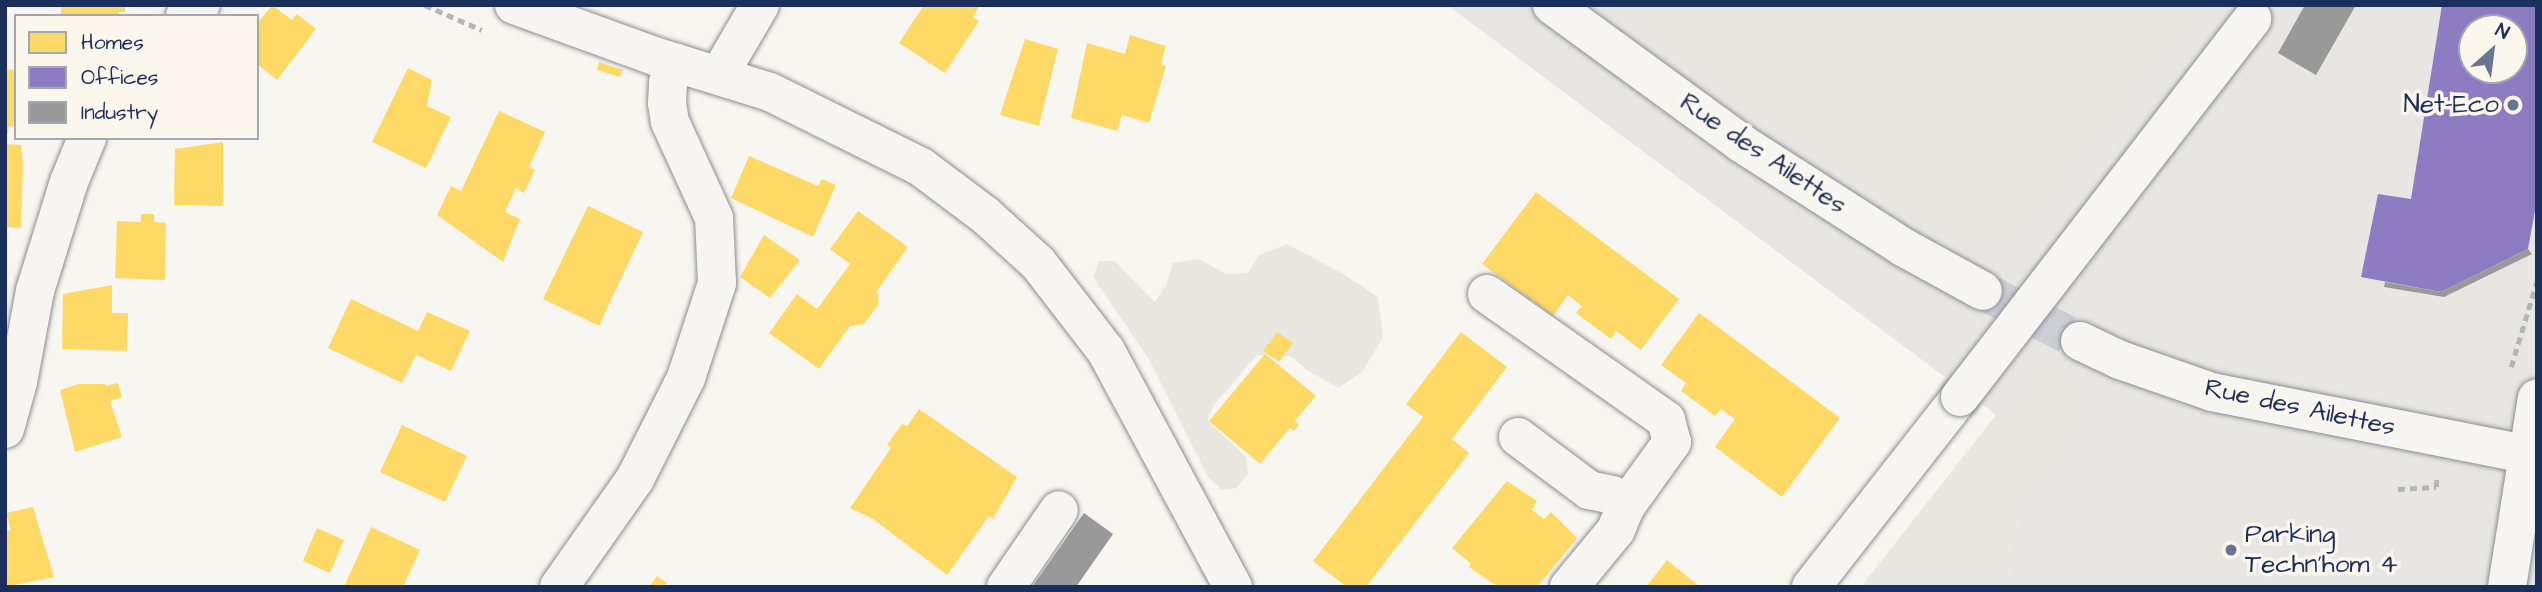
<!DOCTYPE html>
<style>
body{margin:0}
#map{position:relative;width:2542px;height:592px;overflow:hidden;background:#f8f6f0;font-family:"Architects Daughter",sans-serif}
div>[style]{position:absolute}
.built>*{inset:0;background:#e7e6e2}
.green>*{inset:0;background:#e8e7e2}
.homes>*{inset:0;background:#ffd966}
.offices>*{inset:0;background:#8e7cc3}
.industry>*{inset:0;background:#999}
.minor-tunnel>*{height:38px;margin-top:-19px;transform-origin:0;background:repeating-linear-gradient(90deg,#ccced3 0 38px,transparent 0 57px)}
.path>*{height:4.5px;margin-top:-2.25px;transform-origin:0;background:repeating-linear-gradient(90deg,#b3b5b7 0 7px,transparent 0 12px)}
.roads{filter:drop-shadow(0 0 2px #8b8e94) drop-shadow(0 0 2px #8b8e94)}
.minor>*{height:38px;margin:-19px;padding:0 19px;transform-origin:19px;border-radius:19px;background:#f6f5f1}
.bridges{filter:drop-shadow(0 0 2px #8b8e94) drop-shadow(0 0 2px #8b8e94)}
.minor-bridge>*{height:38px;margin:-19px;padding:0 19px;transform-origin:19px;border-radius:19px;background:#f6f5f1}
.dots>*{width:19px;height:19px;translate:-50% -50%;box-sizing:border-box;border:4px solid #fbf7ec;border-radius:50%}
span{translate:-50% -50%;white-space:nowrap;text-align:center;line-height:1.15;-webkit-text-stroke:7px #fbf7ec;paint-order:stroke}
.poi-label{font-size:26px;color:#1b2f5e}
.right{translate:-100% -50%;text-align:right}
.left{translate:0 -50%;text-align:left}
.street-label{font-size:26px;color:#1b2f5e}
.frame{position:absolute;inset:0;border:7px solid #1b2f5e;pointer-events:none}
.legend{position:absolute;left:14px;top:14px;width:245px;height:126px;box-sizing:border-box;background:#fbf7ec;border:2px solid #a1a7b3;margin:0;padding:9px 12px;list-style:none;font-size:21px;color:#1b2f5e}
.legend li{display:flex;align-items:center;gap:14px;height:35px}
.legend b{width:35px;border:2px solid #a1a7b3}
.north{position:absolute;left:2458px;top:14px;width:70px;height:70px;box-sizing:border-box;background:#fbf7ec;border:2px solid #a1a7b3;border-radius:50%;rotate:28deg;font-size:19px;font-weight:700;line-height:28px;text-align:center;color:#1b2f5e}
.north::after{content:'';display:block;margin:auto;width:24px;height:32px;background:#687591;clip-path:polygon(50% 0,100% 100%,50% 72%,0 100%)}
</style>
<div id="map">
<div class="built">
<i style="clip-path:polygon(evenodd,1447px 5px,2537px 5px,2537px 587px,1861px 587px,1996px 415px,1447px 5px,2472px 28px,2514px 28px,2514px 70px,2472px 70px,2472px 28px)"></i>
</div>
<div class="green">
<i style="clip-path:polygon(1602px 5px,2214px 5px,2007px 258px,1861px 193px)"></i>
<i style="clip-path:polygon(1287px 244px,1345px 275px,1378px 297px,1383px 337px,1363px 371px,1339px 388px,1310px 372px,1290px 356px,1257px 355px,1214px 405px,1207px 420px,1246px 457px,1248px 473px,1237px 488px,1222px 490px,1208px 477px,1150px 361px,1093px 277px,1099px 261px,1115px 261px,1155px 302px,1166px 285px,1173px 263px,1198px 259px,1227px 274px,1248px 273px,1259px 255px)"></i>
<i style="clip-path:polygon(2042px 357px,2074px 377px,2095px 398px,2060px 473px,2019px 521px,2008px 587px,1861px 587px)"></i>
</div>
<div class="homes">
<i style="clip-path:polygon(61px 5px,125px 5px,125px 12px,119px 12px,119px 16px,61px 16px)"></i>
<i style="clip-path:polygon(272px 5px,292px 20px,297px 14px,316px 29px,277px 80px,257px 64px,257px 24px)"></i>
<i style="clip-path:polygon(924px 5px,980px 5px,973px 17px,979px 21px,945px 73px,899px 43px)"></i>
<i style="clip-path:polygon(1130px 35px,1166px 46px,1161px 64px,1166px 66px,1149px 123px,1122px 115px,1117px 131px,1071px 118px,1087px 43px,1125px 54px)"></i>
<i style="clip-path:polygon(1025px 39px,1058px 49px,1039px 126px,1000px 115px)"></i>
<i style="clip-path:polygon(599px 62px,623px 70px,620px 77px,597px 70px)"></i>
<i style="clip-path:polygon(408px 68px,432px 80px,427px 106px,451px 117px,426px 168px,372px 142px)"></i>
<i style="clip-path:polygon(5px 69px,16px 70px,16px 126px,9px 126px,8px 134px,5px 134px)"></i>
<i style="clip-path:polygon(499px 111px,545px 132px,529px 167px,535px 170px,524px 193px,516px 188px,505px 212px,520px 219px,503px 262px,437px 215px,451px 186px,461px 191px)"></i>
<i style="clip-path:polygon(223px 142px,223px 206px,174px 205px,175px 149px)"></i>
<i style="clip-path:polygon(5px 144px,21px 145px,23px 165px,21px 228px,5px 227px)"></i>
<i style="clip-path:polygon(749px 156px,818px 186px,822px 179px,836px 185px,813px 237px,731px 198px)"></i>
<i style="clip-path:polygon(1536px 192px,1679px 299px,1641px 350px,1616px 331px,1611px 339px,1576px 313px,1582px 306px,1568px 295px,1553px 316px,1482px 264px)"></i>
<i style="clip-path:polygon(588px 206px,643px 232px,599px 326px,543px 299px)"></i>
<i style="clip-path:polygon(858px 211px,908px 247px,877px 291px,879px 304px,864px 324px,850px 326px,819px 369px,769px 333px,797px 294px,817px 309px,850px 264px,830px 249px)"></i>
<i style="clip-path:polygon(141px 214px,154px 214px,154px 222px,166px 223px,165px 280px,115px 278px,117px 221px,141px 222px)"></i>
<i style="clip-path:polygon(764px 235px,800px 260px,770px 298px,740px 277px)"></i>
<i style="clip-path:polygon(112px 285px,112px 313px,128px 313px,127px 351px,62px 349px,63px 294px)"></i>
<i style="clip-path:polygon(351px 299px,418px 331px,427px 312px,470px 331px,451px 371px,416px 355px,402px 383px,328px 348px)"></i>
<i style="clip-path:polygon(1699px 313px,1840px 418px,1782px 497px,1715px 447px,1735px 419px,1721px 409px,1715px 416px,1681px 391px,1686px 383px,1661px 365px)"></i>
<i style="clip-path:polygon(1277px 332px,1293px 343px,1279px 362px,1263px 351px)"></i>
<i style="clip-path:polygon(1461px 332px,1507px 367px,1452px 439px,1469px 453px,1366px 587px,1347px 587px,1313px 561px,1423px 417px,1406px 404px)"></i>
<i style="clip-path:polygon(1265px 354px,1316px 396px,1295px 421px,1299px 425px,1294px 431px,1290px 428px,1260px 464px,1209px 421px)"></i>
<i style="clip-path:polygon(118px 383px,122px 397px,110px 401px,122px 437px,75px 452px,60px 390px,79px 384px,105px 384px,106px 386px)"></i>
<i style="clip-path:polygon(919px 409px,1017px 477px,993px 519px,989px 516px,947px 575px,873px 519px,850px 508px,891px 448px,887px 445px,902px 424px,907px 426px)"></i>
<i style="clip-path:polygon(402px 425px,467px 456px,445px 502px,380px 472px)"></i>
<i style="clip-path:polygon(1507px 481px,1537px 501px,1532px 510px,1544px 519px,1551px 512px,1577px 538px,1537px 587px,1498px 587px,1469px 567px,1471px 564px,1452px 548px)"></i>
<i style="clip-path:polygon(33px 507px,54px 577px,6px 587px,5px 531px,11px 530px,6px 513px)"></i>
<i style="clip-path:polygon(371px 527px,420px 550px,403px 587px,344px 587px)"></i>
<i style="clip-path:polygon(317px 528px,344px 540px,330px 573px,303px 561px)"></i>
<i style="clip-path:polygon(1667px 560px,1700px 587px,1646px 587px)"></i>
<i style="clip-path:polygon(657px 576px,667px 583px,664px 587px,649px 587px)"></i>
</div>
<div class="offices">
<i style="clip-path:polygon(evenodd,2442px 5px,2537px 5px,2537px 200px,2528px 249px,2441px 292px,2361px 277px,2378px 194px,2411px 199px,2442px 5px,2472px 28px,2514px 28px,2514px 70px,2472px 70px,2472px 28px)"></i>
</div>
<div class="industry">
<i style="clip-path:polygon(2305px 5px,2356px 5px,2316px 75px,2278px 53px)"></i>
<i style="clip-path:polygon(2528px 249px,2532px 254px,2444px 297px,2384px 287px,2385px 282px,2441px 292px)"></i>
<i style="clip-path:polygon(1084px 513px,1113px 534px,1076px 587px,1032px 587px)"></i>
</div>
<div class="minor-tunnel">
<i style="left:1983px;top:291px;width:109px;rotate:27.3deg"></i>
</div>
<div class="path">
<i style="left:425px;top:5px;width:62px;rotate:23.7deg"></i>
<i style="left:2511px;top:367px;width:90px;rotate:-73.2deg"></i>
<i style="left:2398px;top:489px;width:38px;rotate:-3deg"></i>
<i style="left:2436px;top:487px;width:11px;rotate:-85deg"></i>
</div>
<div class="roads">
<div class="minor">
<i style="left:514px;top:5px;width:149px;rotate:20deg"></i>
<i style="left:654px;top:56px;width:121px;rotate:17.2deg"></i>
<i style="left:770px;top:92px;width:169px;rotate:26.4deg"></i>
<i style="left:921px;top:167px;width:80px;rotate:36.9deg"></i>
<i style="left:985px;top:215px;width:72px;rotate:42.2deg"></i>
<i style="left:1038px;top:263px;width:111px;rotate:52.3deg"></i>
<i style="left:1106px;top:351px;width:268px;rotate:61.7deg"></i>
<i style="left:1552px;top:5px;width:234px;rotate:36.1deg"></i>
<i style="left:1741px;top:143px;width:193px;rotate:32.7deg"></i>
<i style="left:1903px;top:247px;width:91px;rotate:28.8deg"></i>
<i style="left:185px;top:16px;width:19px;rotate:-35deg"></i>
<i style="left:719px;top:75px;width:81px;rotate:-59.6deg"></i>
<i style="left:1487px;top:294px;width:219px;rotate:35.1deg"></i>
<i style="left:1666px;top:420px;width:23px;rotate:75deg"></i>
<i style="left:1672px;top:442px;width:79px;rotate:125.7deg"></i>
<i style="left:1626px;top:506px;width:26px;rotate:113deg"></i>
<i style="left:1616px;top:530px;width:74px;rotate:129.5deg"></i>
<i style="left:2080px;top:341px;width:44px;rotate:25.4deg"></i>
<i style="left:2120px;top:360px;width:97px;rotate:19.2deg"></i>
<i style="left:2212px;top:392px;width:319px;rotate:11.2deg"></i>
<i style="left:5px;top:429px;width:49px;rotate:-74.5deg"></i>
<i style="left:18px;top:382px;width:93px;rotate:-79.4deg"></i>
<i style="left:35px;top:291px;width:114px;rotate:-72.7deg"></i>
<i style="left:69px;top:182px;width:48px;rotate:-67.8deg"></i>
<i style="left:1518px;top:437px;width:89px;rotate:36.7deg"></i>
<i style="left:1589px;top:490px;width:24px;rotate:12deg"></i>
<i style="left:1612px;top:495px;width:18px;rotate:38deg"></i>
<i style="left:559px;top:587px;width:132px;rotate:-54.9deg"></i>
<i style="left:635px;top:479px;width:113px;rotate:-63.2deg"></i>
<i style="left:686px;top:378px;width:100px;rotate:-71.9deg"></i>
<i style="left:717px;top:283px;width:65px;rotate:-92.6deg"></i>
<i style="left:714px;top:218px;width:106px;rotate:-114.6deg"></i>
<i style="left:670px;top:122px;width:19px;rotate:-99deg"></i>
<i style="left:667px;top:103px;width:20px;rotate:-87deg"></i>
<i style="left:668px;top:83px;width:22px;rotate:-69deg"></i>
<i style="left:1006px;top:587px;width:93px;rotate:-55.5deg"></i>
<i style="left:1811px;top:587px;width:241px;rotate:-51.9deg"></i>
<i style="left:2507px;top:587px;width:191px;rotate:-81deg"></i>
</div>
</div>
<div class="bridges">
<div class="minor-bridge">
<i style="left:1960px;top:397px;width:478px;rotate:-52.3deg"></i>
</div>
</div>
<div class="dots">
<i style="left:2513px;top:105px;background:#687591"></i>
<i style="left:2231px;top:550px;background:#687591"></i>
</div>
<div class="poi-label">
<span class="right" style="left:2499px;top:105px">Net-Eco</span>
<span class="left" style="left:2245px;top:550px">Parking<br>Techn'hom 4</span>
</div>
<div class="street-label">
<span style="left:1763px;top:154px;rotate:34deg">Rue des Ailettes</span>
<span style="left:2300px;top:408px;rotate:12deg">Rue des Ailettes</span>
</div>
<div class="frame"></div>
<ul class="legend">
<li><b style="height:19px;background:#ffd966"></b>Homes</li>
<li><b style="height:19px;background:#8e7cc3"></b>Offices</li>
<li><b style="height:19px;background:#999"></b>Industry</li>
</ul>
<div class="north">N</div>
</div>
